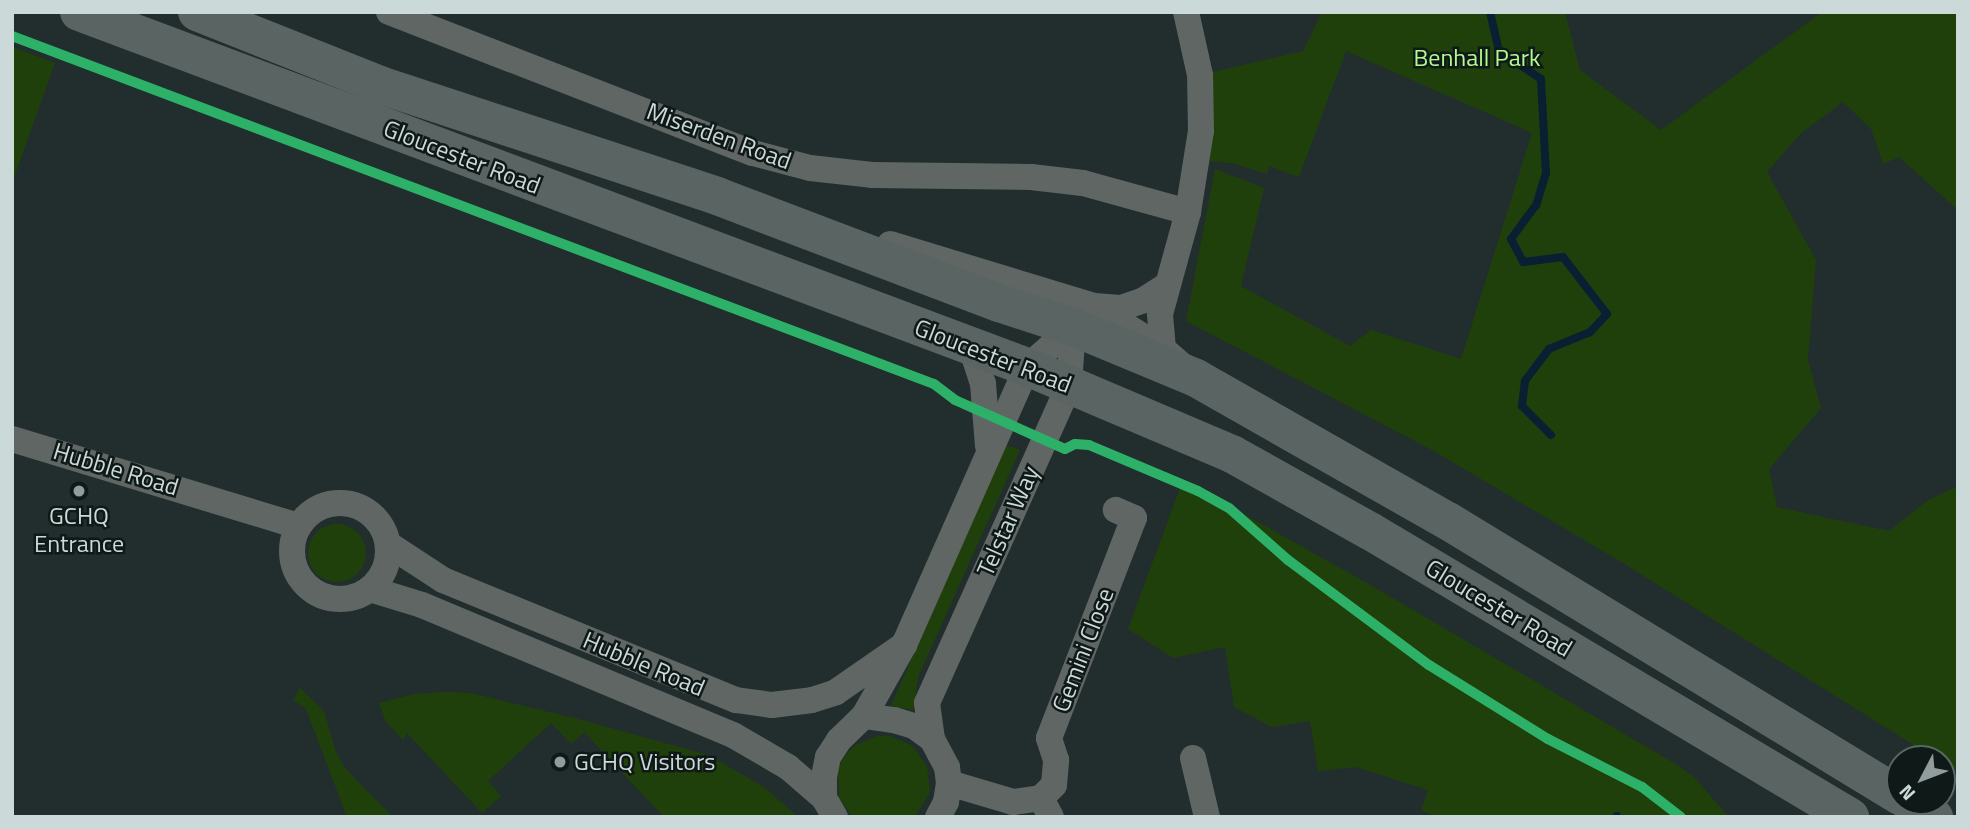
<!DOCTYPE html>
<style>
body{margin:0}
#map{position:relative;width:1970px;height:829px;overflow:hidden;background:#212e2d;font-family:"Titillium Web",sans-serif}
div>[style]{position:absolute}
.green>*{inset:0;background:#20400b}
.round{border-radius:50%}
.stream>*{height:8px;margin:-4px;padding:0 4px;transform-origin:4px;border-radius:4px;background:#092033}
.minor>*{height:26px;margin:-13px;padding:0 13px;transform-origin:13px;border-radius:13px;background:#606664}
.minor>.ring{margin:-13px;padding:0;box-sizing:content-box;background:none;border:26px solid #606664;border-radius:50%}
.highway>*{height:38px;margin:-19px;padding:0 19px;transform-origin:19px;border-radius:19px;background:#5a6462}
.cycleway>*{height:10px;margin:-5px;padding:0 5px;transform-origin:5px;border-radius:5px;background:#2db169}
.dots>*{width:19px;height:19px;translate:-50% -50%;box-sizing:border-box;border:4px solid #0f1918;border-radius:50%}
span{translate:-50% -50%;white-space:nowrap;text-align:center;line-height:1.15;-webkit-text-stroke:5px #0f1918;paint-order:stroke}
.park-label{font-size:24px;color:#b3fa8e}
.street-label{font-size:24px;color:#cbd9d8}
.poi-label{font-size:24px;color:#cbd9d8}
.left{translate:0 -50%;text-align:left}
.frame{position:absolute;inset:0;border:14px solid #cbd9d8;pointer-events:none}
.north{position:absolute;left:1886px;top:745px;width:70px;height:70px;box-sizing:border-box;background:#0f1918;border:2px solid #5a6665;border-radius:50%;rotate:228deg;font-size:19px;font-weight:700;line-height:28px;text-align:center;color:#cbd9d8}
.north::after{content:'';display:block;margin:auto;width:24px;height:32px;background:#909d9c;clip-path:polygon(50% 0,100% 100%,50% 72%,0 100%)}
</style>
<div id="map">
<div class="green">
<i style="clip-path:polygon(1322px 12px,1565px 12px,1580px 70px,1661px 130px,1822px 12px,1958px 12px,1958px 210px,1899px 157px,1883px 164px,1871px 129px,1843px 102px,1800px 134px,1767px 172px,1816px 260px,1808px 360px,1821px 408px,1769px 469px,1777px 507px,1889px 531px,1928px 500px,1958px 486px,1958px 772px,1942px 762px,1942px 759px,1936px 759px,1623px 563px,1432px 450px,1186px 321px,1215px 169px,1264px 188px,1241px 286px,1350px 346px,1371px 330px,1461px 359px,1532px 133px,1346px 51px,1299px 177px,1269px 166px,1267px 174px,1235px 164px,1197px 159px,1200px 75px,1303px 51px)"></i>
<i style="clip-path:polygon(12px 47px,55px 63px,12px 183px)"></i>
<i style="clip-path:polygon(1006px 445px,1020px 450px,918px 677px,913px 710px,891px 706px)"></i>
<i style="clip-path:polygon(1183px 480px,1374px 587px,1677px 765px,1694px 777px,1729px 817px,1437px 817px,1421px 810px,1428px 790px,1356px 767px,1318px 771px,1310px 721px,1272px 727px,1234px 707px,1225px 647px,1173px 658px,1128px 629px)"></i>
<i class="round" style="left:308px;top:524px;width:58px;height:58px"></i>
<i style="clip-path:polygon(300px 688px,324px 711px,336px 752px,345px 768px,393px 817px,347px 817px,306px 709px,293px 700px)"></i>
<i style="clip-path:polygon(443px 692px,471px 693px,582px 720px,708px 755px,764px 787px,798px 817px,664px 817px,584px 732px,571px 744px,551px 723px,488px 781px,501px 796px,482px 813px,407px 733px,403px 740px,386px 722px,379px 703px,414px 694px)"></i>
<i style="clip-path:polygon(877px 736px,890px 736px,913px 746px,927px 767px,930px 792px,915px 817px,852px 817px,839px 797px,838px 769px,844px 757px,854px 746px)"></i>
</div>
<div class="stream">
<i style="left:1490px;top:12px;width:40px;rotate:77deg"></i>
<i style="left:1499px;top:51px;width:50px;rotate:33.7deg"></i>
<i style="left:1541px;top:79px;width:94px;rotate:87deg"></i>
<i style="left:1546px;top:173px;width:34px;rotate:107deg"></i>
<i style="left:1536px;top:205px;width:42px;rotate:126.3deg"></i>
<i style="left:1511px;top:239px;width:26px;rotate:62deg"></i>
<i style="left:1523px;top:262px;width:40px;rotate:-7.1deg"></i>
<i style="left:1563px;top:257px;width:72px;rotate:52.3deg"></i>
<i style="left:1607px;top:314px;width:25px;rotate:133deg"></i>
<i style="left:1590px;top:332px;width:44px;rotate:157.5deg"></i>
<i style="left:1549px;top:349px;width:40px;rotate:127deg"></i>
<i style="left:1525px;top:381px;width:25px;rotate:97deg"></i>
<i style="left:1522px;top:406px;width:41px;rotate:45deg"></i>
<i style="left:1617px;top:816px;width:1px;rotate:90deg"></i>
</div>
<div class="minor">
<i style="left:389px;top:12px;width:390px;rotate:21.2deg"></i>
<i style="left:753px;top:153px;width:59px;rotate:14.7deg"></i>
<i style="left:810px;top:168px;width:62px;rotate:6.4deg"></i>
<i style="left:872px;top:175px;width:159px;rotate:0.7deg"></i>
<i style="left:1031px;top:177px;width:52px;rotate:6.6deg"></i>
<i style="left:1083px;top:183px;width:109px;rotate:15.4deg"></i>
<i style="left:890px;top:244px;width:213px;rotate:16.9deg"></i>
<i style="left:1094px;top:306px;width:27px;rotate:4deg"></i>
<i style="left:1121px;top:308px;width:24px;rotate:-19deg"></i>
<i style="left:1144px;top:300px;width:27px;rotate:-33deg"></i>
<i style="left:1096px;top:307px;width:79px;rotate:32.1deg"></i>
<i style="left:971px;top:347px;width:39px;rotate:72deg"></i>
<i style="left:983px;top:384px;width:62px;rotate:85.4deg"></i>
<i style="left:1185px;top:368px;width:29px;rotate:-139deg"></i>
<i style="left:1163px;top:349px;width:35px;rotate:-95deg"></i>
<i style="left:1160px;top:314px;width:106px;rotate:-74.6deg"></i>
<i style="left:1188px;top:212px;width:82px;rotate:-80.9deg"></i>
<i style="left:1201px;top:131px;width:56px;rotate:-91deg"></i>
<i style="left:1200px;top:75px;width:65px;rotate:-102.5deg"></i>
<i style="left:12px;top:439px;width:300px;rotate:16.9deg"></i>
<i class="ring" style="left:292px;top:503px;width:70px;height:70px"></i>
<i style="left:388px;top:544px;width:66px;rotate:33.2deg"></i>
<i style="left:443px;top:580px;width:317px;rotate:22.3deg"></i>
<i style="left:736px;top:700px;width:36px;rotate:8deg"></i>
<i style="left:772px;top:705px;width:40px;rotate:-7.1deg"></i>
<i style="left:812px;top:700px;width:25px;rotate:-18deg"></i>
<i style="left:836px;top:692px;width:83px;rotate:-34.7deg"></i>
<i style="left:370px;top:589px;width:54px;rotate:17.1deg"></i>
<i style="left:422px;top:605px;width:337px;rotate:22.7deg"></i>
<i style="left:733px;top:735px;width:64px;rotate:30.2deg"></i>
<i style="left:788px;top:767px;width:48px;rotate:40.7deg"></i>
<i style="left:864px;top:716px;width:30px;rotate:8deg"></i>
<i style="left:894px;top:720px;width:21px;rotate:17deg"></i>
<i style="left:914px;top:726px;width:22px;rotate:36deg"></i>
<i style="left:932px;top:739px;width:32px;rotate:62deg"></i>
<i style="left:947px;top:767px;width:16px;rotate:83deg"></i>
<i style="left:949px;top:783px;width:19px;rotate:99deg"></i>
<i style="left:946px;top:802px;width:17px;rotate:118deg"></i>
<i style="left:932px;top:739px;width:36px;rotate:-98deg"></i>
<i style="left:927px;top:703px;width:348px;rotate:-65.9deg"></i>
<i style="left:1069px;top:385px;width:58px;rotate:-86.1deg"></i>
<i style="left:1193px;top:758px;width:61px;rotate:76.7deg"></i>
<i style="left:949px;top:783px;width:67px;rotate:16.5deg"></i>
<i style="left:1013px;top:802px;width:28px;rotate:-8deg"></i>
<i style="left:835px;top:817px;width:22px;rotate:-120deg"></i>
<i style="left:824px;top:798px;width:21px;rotate:-90deg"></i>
<i style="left:824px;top:777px;width:20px;rotate:-79deg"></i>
<i style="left:828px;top:757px;width:20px;rotate:-57deg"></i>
<i style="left:839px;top:740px;width:35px;rotate:-44deg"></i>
<i style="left:864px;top:716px;width:81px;rotate:-60.6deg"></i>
<i style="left:904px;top:645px;width:304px;rotate:-66.1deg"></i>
<i style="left:1027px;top:367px;width:61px;rotate:-41deg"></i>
<i style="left:1051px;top:817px;width:21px;rotate:-118deg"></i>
<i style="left:1041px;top:798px;width:18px;rotate:-45deg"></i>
<i style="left:1054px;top:785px;width:25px;rotate:-85deg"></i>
<i style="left:1056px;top:760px;width:23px;rotate:-108deg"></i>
<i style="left:1049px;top:738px;width:236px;rotate:-68.9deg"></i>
<i style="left:1134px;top:518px;width:20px;rotate:-156deg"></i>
</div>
<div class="highway">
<i style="left:79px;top:12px;width:1012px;rotate:20.53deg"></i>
<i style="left:1027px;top:367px;width:223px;rotate:23deg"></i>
<i style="left:1232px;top:454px;width:158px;rotate:29.2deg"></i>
<i style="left:1370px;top:531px;width:559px;rotate:30.79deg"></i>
<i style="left:197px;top:12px;width:197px;rotate:21.7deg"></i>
<i style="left:380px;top:85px;width:355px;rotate:18.2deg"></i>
<i style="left:717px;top:196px;width:302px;rotate:20.8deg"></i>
<i style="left:999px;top:303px;width:78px;rotate:18deg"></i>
<i style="left:1073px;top:327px;width:133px;rotate:22.5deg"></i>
<i style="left:1196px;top:378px;width:290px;rotate:29.6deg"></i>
<i style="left:1448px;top:521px;width:529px;rotate:31.32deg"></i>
<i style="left:1908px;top:801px;width:31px;rotate:32deg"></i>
</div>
<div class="cycleway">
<i style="left:12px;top:36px;width:985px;rotate:20.68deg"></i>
<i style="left:934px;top:384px;width:26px;rotate:37deg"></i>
<i style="left:955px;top:400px;width:120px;rotate:24deg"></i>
<i style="left:1065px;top:449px;width:11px;rotate:-27deg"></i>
<i style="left:1075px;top:444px;width:14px;rotate:4deg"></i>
<i style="left:1089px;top:445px;width:118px;rotate:22.9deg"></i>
<i style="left:1198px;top:491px;width:35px;rotate:29deg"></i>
<i style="left:1229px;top:508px;width:79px;rotate:41.4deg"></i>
<i style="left:1288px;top:560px;width:176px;rotate:36.7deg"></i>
<i style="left:1429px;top:665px;width:140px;rotate:31.9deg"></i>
<i style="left:1548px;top:739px;width:106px;rotate:27.1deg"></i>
<i style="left:1642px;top:787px;width:49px;rotate:37.6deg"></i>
</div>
<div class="dots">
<i style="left:79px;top:491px;background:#909d9c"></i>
<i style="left:560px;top:762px;background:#909d9c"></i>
</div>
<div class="park-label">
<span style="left:1477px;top:58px">Benhall Park</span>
</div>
<div class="street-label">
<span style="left:719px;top:136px;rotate:20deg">Miserden Road</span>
<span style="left:462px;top:157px;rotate:21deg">Gloucester Road</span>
<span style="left:993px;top:356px;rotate:21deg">Gloucester Road</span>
<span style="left:116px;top:469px;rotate:17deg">Hubble Road</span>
<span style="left:1008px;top:521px;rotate:-66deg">Telstar Way</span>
<span style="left:1499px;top:608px;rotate:31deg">Gloucester Road</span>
<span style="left:1083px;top:650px;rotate:-69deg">Gemini Close</span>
<span style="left:644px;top:664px;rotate:23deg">Hubble Road</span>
</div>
<div class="poi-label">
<span style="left:79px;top:530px">GCHQ<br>Entrance</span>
<span class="left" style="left:574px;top:762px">GCHQ Visitors</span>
</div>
<div class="frame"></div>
<div class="north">N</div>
</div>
